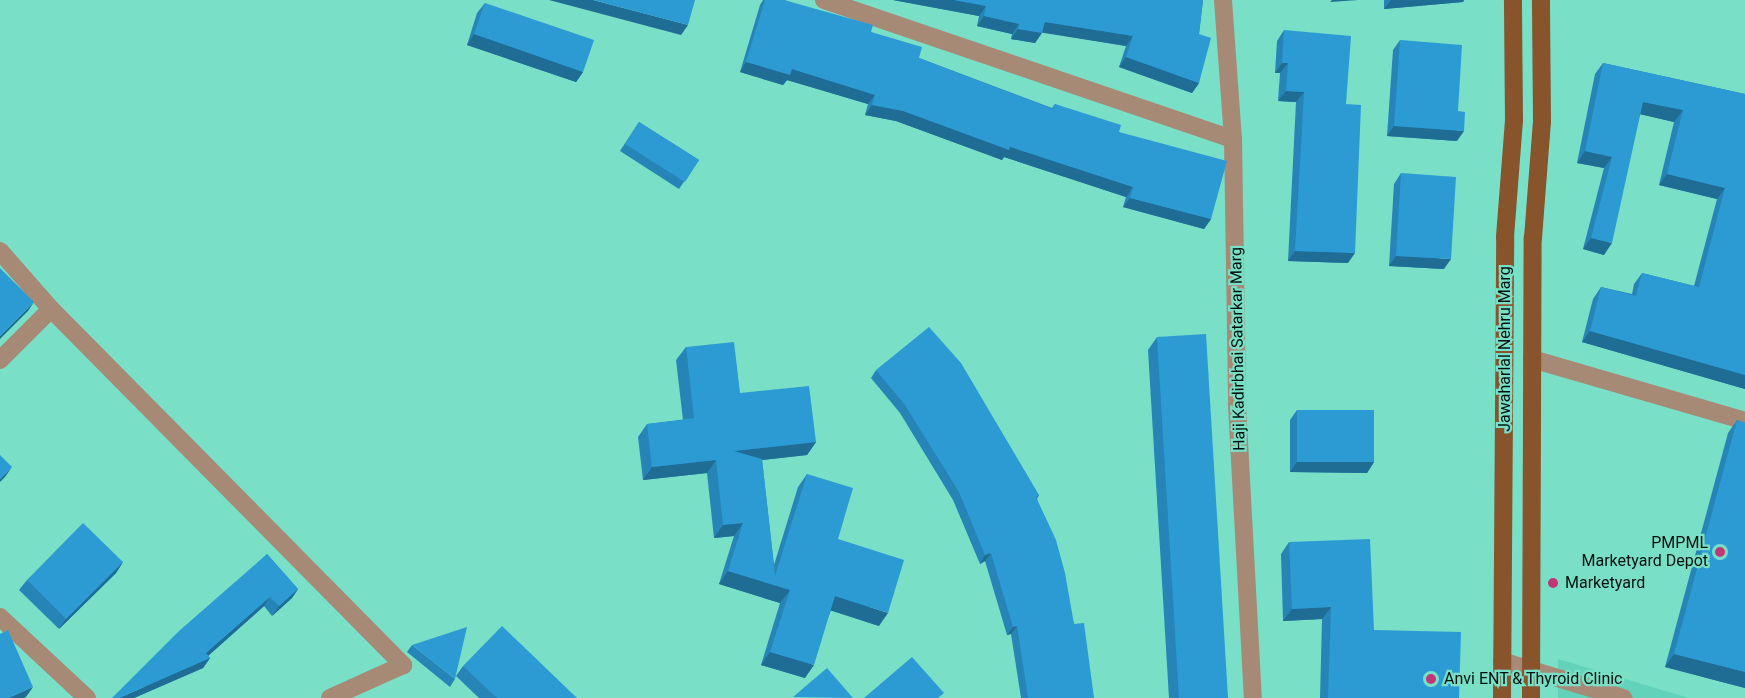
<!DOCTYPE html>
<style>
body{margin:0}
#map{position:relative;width:1745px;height:698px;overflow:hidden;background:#79dfc7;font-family:Roboto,sans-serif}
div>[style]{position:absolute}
.built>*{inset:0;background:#62d3ba}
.minor>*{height:18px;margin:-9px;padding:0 9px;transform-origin:9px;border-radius:9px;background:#a78a76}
.major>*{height:18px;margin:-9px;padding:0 9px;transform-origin:9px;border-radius:9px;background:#87542c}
.wall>*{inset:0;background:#2685b6}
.shaded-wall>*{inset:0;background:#1f6c94}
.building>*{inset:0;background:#2c9bd4}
.dots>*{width:16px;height:16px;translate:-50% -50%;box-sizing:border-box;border:3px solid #79dfc7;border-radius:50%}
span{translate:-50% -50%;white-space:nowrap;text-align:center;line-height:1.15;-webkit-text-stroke:4.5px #79dfc7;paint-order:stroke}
.street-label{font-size:16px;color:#00110d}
.poi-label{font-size:16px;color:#00110d}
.right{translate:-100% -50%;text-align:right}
.left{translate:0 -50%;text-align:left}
</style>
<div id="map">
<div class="built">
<i style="clip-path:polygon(1558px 659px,1689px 698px,1558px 698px)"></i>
</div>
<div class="minor">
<i style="left:824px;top:0;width:432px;rotate:18.8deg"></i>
<i style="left:1223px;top:0;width:139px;rotate:85.9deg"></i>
<i style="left:1233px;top:139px;width:266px;rotate:89.1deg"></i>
<i style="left:1237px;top:405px;width:293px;rotate:86.9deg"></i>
<i style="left:0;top:251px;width:77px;rotate:48.7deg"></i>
<i style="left:51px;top:309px;width:501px;rotate:45.32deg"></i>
<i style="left:403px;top:665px;width:80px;rotate:155.7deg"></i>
<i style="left:1532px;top:359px;width:222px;rotate:16.2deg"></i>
<i style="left:0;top:360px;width:72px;rotate:-45deg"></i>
<i style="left:0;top:617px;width:119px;rotate:43deg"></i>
<i style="left:1502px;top:661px;width:127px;rotate:17deg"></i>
</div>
<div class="major">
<i style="left:1502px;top:698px;width:461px;rotate:-89.6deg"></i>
<i style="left:1505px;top:237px;width:116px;rotate:-85.6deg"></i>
<i style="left:1514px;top:121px;width:121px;rotate:-90.5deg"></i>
<i style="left:1531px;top:698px;width:460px;rotate:-89.8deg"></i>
<i style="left:1533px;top:238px;width:116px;rotate:-85.6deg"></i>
<i style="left:1542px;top:122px;width:122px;rotate:-90.5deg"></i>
</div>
<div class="wall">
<i style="clip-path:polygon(763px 0,784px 0,871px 32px,919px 58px,1052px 108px,1055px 104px,1119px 132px,1211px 219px,1204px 229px,1123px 207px,1126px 197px,1004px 157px,1002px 160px,896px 121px,865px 115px,868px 104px,787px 80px,783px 85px,740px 72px,760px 5px)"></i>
<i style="clip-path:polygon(893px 0,1203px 0,1199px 34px,1199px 83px,1192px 93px,1119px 67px,1126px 46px,1042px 32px,1035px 43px,1011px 39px,1012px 34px,977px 26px,979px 16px)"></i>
<i style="clip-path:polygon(1384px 0,1464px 0,1463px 2px,1384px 9px)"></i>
<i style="clip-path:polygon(485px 3px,583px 72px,576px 82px,467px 45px,477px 13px)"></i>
<i style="clip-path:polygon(1284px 30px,1346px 104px,1348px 263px,1288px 261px,1296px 102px,1278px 101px,1280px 73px,1275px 73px,1277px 41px)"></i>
<i style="clip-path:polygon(1400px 40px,1458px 111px,1457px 141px,1387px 136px,1393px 50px)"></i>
<i style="clip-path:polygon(1603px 63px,1745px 94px,1745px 389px,1582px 342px,1593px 299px,1601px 287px,1632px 294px,1634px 284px,1642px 273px,1694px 286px,1717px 199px,1659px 185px,1674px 122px,1640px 114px,1604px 255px,1583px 249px,1604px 168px,1577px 163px,1595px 74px)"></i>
<i style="clip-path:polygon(639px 122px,699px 160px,679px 189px,620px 151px)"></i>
<i style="clip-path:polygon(1401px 173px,1444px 269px,1389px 266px,1394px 184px)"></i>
<i style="clip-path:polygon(1157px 337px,1228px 698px,1169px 698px,1148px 350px)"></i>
<i style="clip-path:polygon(686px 347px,740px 393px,816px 442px,807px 455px,762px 460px,774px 565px,798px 487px,807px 474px,879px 626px,831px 610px,805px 678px,761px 665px,780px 603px,719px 584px,734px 536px,714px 538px,707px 473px,643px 480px,638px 437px,647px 424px,683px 420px,676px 360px)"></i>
<i style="clip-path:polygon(876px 370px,1039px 495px,1037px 499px,1074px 624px,1094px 698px,1021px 698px,1011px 634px,1007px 635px,985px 561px,980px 564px,953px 500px,900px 413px,871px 378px)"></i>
<i style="clip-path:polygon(1297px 410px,1374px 462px,1367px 473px,1290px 472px,1290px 420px)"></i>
<i style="clip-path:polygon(1737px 420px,1745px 423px,1745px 688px,1665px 667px,1728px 433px)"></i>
<i style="clip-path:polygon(1289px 542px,1374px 630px,1459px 698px,1320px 698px,1322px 619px,1283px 621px,1281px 554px)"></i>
<i style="clip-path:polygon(267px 554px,298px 589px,292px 598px,272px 616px,264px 606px,208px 656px,210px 658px,203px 668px,134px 698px)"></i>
<i style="clip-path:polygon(123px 562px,116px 573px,59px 629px,19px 590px,27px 580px)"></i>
<i style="clip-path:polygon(412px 645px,455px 679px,450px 687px,407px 652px)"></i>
<i style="clip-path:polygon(463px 666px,577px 698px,479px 698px,456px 676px)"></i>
</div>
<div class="shaded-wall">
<i style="clip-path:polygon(549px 0,593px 0,688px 25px,681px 35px)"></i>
<i style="clip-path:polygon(893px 0,954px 0,986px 6px,979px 16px)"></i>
<i style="clip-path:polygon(1332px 0,1358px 0,1330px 2px)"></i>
<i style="clip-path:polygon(1391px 0,1464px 0,1463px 2px,1384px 9px)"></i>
<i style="clip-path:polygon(984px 16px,1019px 24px,1012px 34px,977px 26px)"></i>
<i style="clip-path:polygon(1045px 22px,1133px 36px,1126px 46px,1038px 32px)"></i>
<i style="clip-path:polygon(1018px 29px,1042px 33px,1035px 43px,1011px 39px)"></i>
<i style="clip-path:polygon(474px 34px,583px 72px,576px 82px,467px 45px)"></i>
<i style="clip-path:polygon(1126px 57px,1199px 83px,1192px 93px,1119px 67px)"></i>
<i style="clip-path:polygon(746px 62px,792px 69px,875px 95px,868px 104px,787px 80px,783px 85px,740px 72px)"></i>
<i style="clip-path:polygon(1282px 63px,1288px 63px,1280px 73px,1275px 73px)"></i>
<i style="clip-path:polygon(1286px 91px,1304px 92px,1296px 102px,1278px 101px)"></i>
<i style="clip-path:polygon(1643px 102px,1683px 110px,1674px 122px,1635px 113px)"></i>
<i style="clip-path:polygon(872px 105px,903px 111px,1133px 187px,1126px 197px,1004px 157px,1002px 160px,896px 121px,865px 115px)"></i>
<i style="clip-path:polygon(1394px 126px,1464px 131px,1457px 141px,1387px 136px)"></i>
<i style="clip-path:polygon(1585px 151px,1612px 157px,1604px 168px,1577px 163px)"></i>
<i style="clip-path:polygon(1667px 174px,1725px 188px,1717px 199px,1659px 185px)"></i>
<i style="clip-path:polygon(1130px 198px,1211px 219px,1204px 229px,1123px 207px)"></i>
<i style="clip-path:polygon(1591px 238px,1612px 243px,1604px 255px,1583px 249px)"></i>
<i style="clip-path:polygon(1295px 251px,1355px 253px,1348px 263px,1288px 261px)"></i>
<i style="clip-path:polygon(1396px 256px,1451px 259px,1444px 269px,1389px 266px)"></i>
<i style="clip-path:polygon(34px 302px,28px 311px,0 339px,0 336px)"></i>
<i style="clip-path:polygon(1590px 331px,1745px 375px,1745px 389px,1582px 342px)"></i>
<i style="clip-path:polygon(816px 442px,807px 455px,725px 464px,734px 451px)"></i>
<i style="clip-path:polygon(716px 460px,707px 473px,643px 480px,652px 467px)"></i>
<i style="clip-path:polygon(1297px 462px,1374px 462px,1367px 473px,1290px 472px)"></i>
<i style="clip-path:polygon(12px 467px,5px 477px,0 482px,0 479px)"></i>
<i style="clip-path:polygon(743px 523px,734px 536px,714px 538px,723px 525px)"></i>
<i style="clip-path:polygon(991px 553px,985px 561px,980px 564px,985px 555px)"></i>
<i style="clip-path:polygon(123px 562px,116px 573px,59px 629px,66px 619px)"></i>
<i style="clip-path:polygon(728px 571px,790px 590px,780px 603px,719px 584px)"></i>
<i style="clip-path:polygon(298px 589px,292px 598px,272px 616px,279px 606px)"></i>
<i style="clip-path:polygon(835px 596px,888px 613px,879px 626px,826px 609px)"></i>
<i style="clip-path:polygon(270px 597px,264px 606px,200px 663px,206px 653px)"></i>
<i style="clip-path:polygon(1331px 607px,1322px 619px,1283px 621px,1292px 609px)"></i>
<i style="clip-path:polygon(1017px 626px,1011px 634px,1007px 635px,1013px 627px)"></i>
<i style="clip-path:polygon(770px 652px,814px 665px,805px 678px,761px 665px)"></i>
<i style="clip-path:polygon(1674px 654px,1745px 672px,1745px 688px,1665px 667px)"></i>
<i style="clip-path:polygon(210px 658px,203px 668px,134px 698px,119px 698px)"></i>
<i style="clip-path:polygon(33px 687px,26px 697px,24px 698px,8px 698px)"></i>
</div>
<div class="building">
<i style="clip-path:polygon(593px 0,695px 0,688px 25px)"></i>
<i style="clip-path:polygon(765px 0,784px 0,873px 25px,871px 32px,922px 47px,919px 58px,1053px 109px,1055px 104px,1121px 125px,1119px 132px,1227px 161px,1211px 219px,1130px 198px,1133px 187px,1010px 147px,1009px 150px,903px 111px,872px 105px,875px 95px,792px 69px,790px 75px,746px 62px)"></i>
<i style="clip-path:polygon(954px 0,1203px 0,1199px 34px,1211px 38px,1199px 83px,1126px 57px,1133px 36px,1045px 22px,1042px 33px,1018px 29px,1019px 24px,984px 16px,986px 6px)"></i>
<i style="clip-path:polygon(485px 3px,594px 40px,583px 72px,474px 34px)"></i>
<i style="clip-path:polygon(1284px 30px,1351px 36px,1346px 104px,1361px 105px,1355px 253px,1295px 251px,1304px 92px,1286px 91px,1288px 63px,1282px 63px)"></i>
<i style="clip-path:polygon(1400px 40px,1462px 45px,1458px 111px,1465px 112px,1464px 131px,1394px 126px)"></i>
<i style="clip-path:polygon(1603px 63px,1745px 94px,1745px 375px,1590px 331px,1601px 287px,1636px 296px,1642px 273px,1699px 287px,1725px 188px,1667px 174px,1683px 110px,1643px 102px,1612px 243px,1591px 238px,1612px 157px,1585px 151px)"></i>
<i style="clip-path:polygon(639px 122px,699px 160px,685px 182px,625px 144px)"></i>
<i style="clip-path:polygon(1401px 173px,1456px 177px,1451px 259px,1396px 256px)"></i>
<i style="clip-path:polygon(0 268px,34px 302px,0 336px)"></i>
<i style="clip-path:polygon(929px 327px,961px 363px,1039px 495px,1036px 497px,1056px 540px,1065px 573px,1074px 624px,1084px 623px,1094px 698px,1028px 698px,1017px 626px,1013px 627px,991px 553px,985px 555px,959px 492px,905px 405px,876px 370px)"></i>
<i style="clip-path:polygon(1206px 334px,1228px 698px,1179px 698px,1157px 337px)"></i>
<i style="clip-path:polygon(734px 342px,740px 393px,809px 386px,816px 442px,734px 451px,762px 459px,775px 576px,807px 474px,853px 488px,838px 539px,904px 560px,888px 613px,835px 596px,814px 665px,770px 652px,790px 590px,728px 571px,743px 523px,723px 525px,716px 460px,652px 467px,647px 424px,694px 418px,686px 347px)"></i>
<i style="clip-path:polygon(1297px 410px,1374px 410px,1374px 462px,1297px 462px)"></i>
<i style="clip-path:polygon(1737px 420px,1745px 423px,1745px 672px,1674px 654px)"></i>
<i style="clip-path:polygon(0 455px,12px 467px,0 479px)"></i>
<i style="clip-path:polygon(83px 523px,123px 562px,66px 619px,27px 580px)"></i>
<i style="clip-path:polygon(1370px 539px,1374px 630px,1461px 632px,1459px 698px,1328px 698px,1331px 607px,1292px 609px,1289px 542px)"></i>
<i style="clip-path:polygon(267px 554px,298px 589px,279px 606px,270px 597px,206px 653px,210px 658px,119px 698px,112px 698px,179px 631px)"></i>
<i style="clip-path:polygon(502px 626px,577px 698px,497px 698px,463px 666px)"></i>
<i style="clip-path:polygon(467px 627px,455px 679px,412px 645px)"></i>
<i style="clip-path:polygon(8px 630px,33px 687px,8px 698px,0 698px,0 634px)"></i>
<i style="clip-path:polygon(912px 657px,944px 693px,938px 698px,864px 698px)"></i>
<i style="clip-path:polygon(827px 668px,853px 698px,793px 697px)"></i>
</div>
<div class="dots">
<i style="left:1720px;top:552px;background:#c03876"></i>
<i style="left:1553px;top:583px;background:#c03876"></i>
<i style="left:1431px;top:679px;background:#c03876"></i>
</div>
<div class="street-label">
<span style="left:1238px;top:349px;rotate:-91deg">Haji Kadirbhai Satarkar Marg</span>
<span style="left:1505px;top:349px;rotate:-90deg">Jawaharlal Nehru Marg</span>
</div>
<div class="poi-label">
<span class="right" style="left:1708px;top:552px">PMPML<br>Marketyard Depot</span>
<span class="left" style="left:1565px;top:583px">Marketyard</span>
<span class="left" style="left:1444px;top:679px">Anvi ENT &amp; Thyroid Clinic</span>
</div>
</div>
